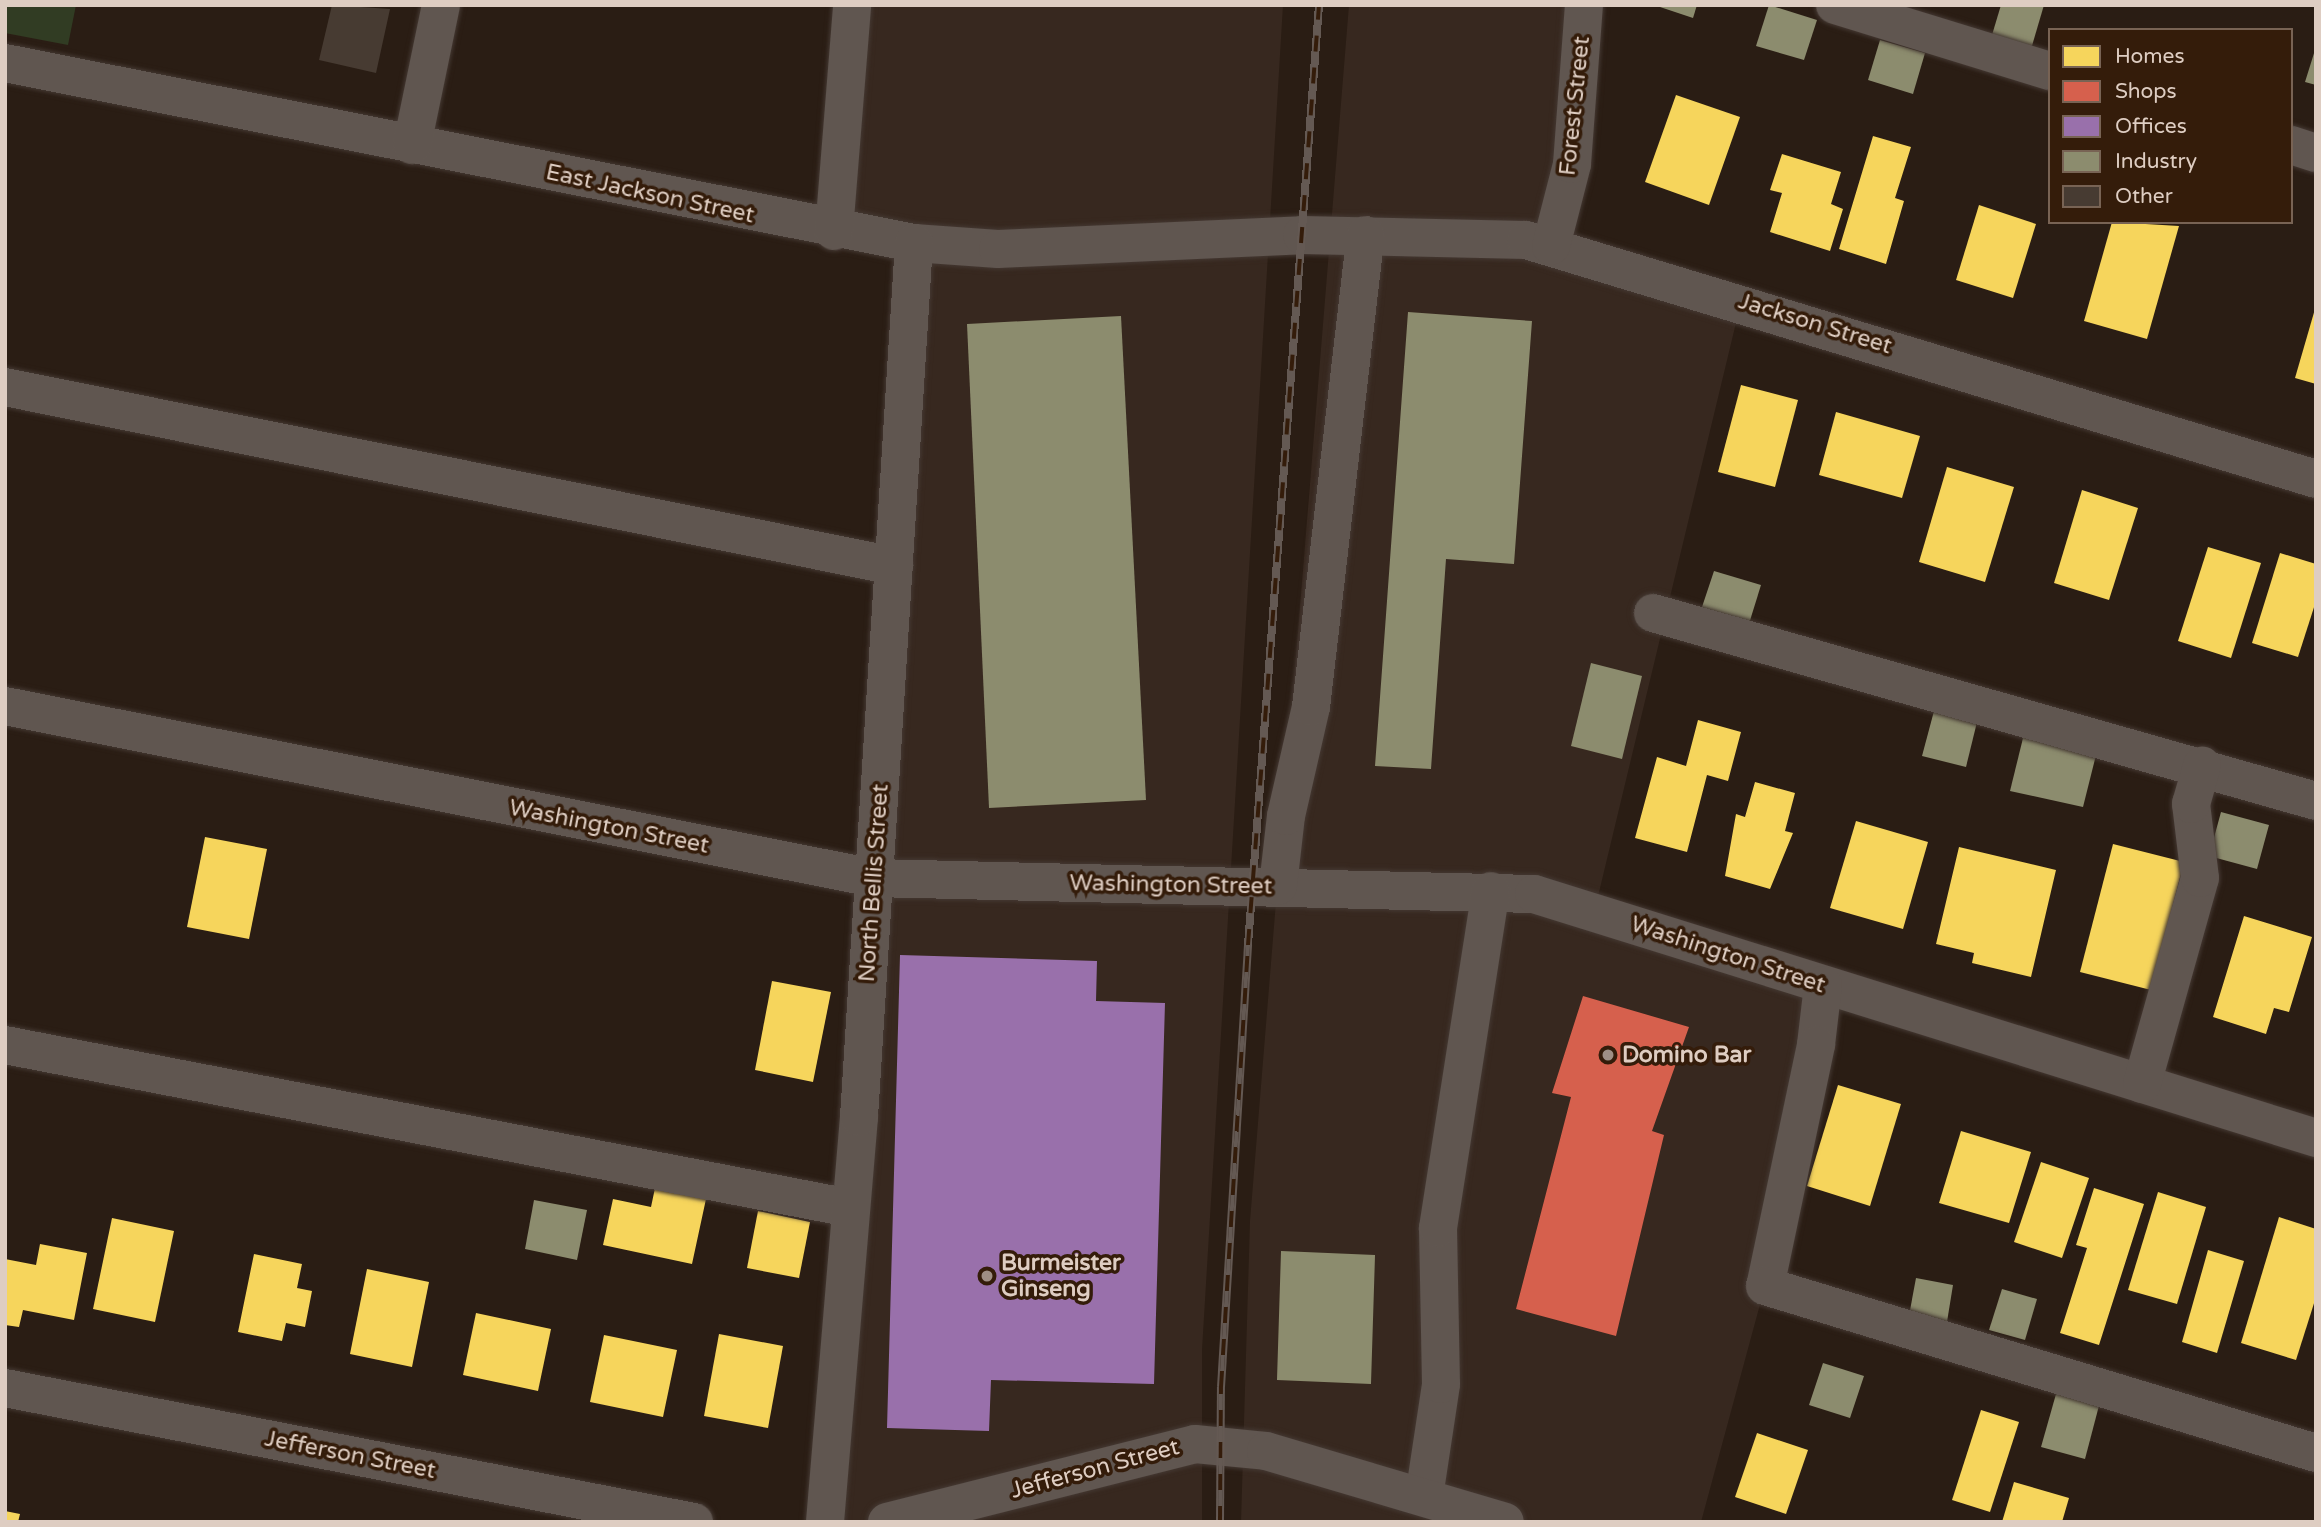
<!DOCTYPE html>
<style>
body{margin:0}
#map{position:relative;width:2321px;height:1527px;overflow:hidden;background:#2a1d14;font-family:"Varela Round",sans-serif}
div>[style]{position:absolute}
.industrial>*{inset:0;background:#37281f}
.green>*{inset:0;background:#313c23}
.homes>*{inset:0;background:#f6d55c}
.shops>*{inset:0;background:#d6604d}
.offices>*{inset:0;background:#9970ab}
.industry>*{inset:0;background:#8c8c6e}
.building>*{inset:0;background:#473b32}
.roads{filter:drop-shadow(0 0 2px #443832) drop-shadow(0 0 2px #443832)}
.minor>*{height:38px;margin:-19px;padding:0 19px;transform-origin:19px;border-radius:19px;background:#605650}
.rail>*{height:8px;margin-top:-4px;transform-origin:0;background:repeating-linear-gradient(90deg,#341c0a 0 16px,#645953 0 32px);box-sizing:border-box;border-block:2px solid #645953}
.dots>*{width:19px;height:19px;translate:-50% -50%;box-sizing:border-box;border:4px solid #341c0a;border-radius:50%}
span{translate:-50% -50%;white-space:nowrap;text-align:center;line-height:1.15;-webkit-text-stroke:7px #341c0a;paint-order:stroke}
.street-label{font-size:23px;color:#decdc2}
.poi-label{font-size:23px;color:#decdc2;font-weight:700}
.left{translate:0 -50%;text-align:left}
.frame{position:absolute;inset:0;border:7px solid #decdc2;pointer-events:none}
.legend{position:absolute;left:2048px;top:28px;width:245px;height:196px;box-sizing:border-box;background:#341c0a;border:2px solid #786354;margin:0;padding:9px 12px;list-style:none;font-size:21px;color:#decdc2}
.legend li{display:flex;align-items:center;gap:14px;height:35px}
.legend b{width:35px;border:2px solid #786354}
</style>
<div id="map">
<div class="industrial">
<i style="clip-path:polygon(852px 5px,1283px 5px,1202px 1350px,1202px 1522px,825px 1522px,914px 243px,834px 231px)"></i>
<i style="clip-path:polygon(1349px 5px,1584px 5px,1551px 246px,1741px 302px,1594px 913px,1823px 985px,1765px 1286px,1701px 1522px,1241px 1522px,1250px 1221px)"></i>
</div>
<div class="green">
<i style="clip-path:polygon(5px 5px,76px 5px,68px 45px,5px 33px)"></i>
</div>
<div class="homes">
<i style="clip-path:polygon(1676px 95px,1740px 117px,1709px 205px,1645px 182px)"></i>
<i style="clip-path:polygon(1873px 136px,1911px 147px,1895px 198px,1904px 201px,1886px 264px,1839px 249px)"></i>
<i style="clip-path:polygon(1782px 154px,1841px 172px,1831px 204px,1843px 209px,1830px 251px,1770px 232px,1782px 193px,1770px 190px)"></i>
<i style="clip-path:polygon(1979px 205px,2036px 224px,2013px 298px,1956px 280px)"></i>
<i style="clip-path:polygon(2112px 222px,2179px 226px,2147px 339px,2084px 321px)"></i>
<i style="clip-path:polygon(2315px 309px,2316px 309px,2316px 384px,2295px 378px)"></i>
<i style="clip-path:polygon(1741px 385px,1798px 400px,1775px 487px,1718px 472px)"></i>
<i style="clip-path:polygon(1836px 412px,1920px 436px,1902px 498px,1819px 475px)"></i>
<i style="clip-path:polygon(1947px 467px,2014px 487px,1985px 582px,1919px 562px)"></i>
<i style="clip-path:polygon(2082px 490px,2138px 508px,2109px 600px,2054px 583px)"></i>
<i style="clip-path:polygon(2208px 547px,2261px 563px,2231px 658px,2178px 641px)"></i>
<i style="clip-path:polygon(2280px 553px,2316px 564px,2316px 601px,2298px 657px,2252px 643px)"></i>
<i style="clip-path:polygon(1698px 720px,1741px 732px,1728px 781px,1707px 775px,1687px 852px,1635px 838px,1657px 757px,1686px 766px)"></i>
<i style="clip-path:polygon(1755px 782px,1795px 793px,1785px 831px,1793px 833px,1770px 889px,1725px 876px,1736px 814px,1745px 817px)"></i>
<i style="clip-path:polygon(1856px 821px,1928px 842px,1903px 929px,1830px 908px)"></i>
<i style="clip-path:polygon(205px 837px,267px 849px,249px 939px,187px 927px)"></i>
<i style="clip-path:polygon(2113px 844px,2184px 862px,2151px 990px,2080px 972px)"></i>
<i style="clip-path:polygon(1959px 847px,2056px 870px,2031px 977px,1972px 963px,1974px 953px,1936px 944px)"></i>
<i style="clip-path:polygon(2244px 916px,2312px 937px,2289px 1012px,2274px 1008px,2266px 1034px,2213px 1017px)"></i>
<i style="clip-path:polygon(772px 981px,831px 992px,813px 1082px,755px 1070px)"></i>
<i style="clip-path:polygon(1838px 1085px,1901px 1104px,1870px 1206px,1807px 1186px)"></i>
<i style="clip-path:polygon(1961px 1131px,2031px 1152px,2009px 1223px,1939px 1203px)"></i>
<i style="clip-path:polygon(2041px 1162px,2089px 1178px,2062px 1258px,2014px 1242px)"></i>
<i style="clip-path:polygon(655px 1188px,706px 1199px,692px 1264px,603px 1245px,613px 1199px,651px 1207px)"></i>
<i style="clip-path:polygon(2094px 1188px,2144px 1204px,2099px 1345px,2060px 1333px,2087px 1248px,2076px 1245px)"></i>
<i style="clip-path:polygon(2158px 1192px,2206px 1207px,2177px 1304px,2128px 1290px)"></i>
<i style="clip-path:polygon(758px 1211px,810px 1222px,799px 1278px,747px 1268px)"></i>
<i style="clip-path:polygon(2279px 1217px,2316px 1229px,2316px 1297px,2296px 1360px,2241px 1343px)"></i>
<i style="clip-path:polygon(112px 1218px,174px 1231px,155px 1322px,93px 1309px)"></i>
<i style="clip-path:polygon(40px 1244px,87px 1253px,74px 1320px,23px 1310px,19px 1327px,5px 1325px,5px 1259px,36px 1265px)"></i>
<i style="clip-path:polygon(2208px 1250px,2244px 1261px,2217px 1353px,2182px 1342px)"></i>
<i style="clip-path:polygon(254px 1254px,302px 1264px,297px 1288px,312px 1291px,305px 1327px,286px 1323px,282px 1341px,238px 1332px)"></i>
<i style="clip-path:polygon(367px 1269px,429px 1282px,412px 1367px,350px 1354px)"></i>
<i style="clip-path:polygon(476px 1313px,551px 1329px,538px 1391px,463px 1375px)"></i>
<i style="clip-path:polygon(719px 1334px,783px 1346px,768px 1428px,704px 1416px)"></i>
<i style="clip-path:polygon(604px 1335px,677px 1350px,663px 1417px,590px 1402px)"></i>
<i style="clip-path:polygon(1981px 1410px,2019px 1422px,1990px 1512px,1952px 1500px)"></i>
<i style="clip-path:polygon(1757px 1433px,1808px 1450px,1786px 1514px,1735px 1497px)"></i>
<i style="clip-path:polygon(2014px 1482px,2069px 1498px,2062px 1522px,2002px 1522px)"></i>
<i style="clip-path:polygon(5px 1511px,20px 1514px,18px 1522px,5px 1522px)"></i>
</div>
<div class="shops">
<i style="clip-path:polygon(1583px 996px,1689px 1027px,1652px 1131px,1664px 1135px,1616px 1336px,1516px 1309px,1571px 1097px,1552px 1093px)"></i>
</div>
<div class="offices">
<i style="clip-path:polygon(900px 955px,1097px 961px,1096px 1001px,1165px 1003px,1154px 1384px,991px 1380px,989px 1431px,887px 1428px)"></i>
</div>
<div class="industry">
<i style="clip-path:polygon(1654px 5px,1697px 5px,1693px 18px)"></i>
<i style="clip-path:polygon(1769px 5px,1817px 20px,1804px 60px,1756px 46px)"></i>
<i style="clip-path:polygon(2001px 5px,2044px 5px,2029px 56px,1989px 45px)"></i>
<i style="clip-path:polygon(1880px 40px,1925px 53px,1913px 94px,1868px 80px)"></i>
<i style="clip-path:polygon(2315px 50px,2316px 50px,2316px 85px,2305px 82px)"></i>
<i style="clip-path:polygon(1408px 312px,1532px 321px,1514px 564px,1446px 559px,1431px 769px,1375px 766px)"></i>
<i style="clip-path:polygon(1121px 316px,1146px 800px,989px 808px,967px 324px)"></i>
<i style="clip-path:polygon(1714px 571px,1761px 585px,1748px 627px,1700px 613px)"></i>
<i style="clip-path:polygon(1591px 663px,1642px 676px,1622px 759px,1571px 746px)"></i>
<i style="clip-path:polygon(1934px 711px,1977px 722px,1966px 767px,1922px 756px)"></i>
<i style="clip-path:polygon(2024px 734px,2097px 751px,2083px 807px,2010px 791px)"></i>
<i style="clip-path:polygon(2221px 812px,2269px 825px,2257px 869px,2209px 856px)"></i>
<i style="clip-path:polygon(534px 1200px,587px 1210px,577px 1260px,525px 1249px)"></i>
<i style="clip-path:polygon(1281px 1251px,1375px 1255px,1371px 1384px,1277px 1380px)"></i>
<i style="clip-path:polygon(1916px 1278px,1953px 1285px,1946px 1328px,1908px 1321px)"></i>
<i style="clip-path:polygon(2002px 1289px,2037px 1299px,2025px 1340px,1989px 1330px)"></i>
<i style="clip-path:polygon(1823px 1363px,1864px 1376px,1850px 1418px,1809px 1405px)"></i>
<i style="clip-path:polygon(2058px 1387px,2101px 1398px,2085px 1459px,2041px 1447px)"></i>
</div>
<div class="building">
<i style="clip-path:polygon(332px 5px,390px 9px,376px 73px,319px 60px)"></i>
</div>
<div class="roads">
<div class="minor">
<i style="left:1835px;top:5px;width:225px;rotate:17.1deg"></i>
<i style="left:5px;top:63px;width:927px;rotate:11.2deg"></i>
<i style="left:914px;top:243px;width:84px;rotate:4.1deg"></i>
<i style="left:998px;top:249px;width:304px;rotate:-2.6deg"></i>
<i style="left:1302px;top:235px;width:224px;rotate:1.3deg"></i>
<i style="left:1526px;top:240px;width:825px;rotate:16.83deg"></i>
<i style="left:412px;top:145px;width:143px;rotate:-78.3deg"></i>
<i style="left:2291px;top:145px;width:26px;rotate:18deg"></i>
<i style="left:834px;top:231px;width:227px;rotate:-85.4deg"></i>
<i style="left:1551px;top:246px;width:85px;rotate:-75.6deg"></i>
<i style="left:1572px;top:164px;width:159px;rotate:-85.7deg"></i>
<i style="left:5px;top:387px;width:907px;rotate:11.38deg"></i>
<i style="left:1653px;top:613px;width:689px;rotate:15.83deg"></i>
<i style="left:5px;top:706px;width:886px;rotate:11.2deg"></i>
<i style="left:874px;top:878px;width:660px;rotate:1.39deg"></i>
<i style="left:1534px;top:894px;width:819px;rotate:17.33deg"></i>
<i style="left:1278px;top:886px;width:70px;rotate:-83.5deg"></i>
<i style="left:1286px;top:816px;width:112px;rotate:-77.1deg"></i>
<i style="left:1311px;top:707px;width:475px;rotate:-83.4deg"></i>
<i style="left:1823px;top:985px;width:60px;rotate:96.7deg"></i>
<i style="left:1816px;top:1045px;width:246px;rotate:101.9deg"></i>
<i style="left:1765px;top:1286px;width:576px;rotate:16.86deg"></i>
<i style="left:5px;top:1045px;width:861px;rotate:10.92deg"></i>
<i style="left:2142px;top:1084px;width:214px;rotate:-74.3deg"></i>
<i style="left:2200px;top:878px;width:75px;rotate:-96.9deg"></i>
<i style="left:2191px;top:804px;width:40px;rotate:-74deg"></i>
<i style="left:5px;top:1388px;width:702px;rotate:11.01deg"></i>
<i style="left:1424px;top:1497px;width:114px;rotate:-81.4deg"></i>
<i style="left:1441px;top:1384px;width:156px;rotate:-91.1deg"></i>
<i style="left:1438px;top:1228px;width:341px;rotate:-81.1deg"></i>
<i style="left:825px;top:1522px;width:406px;rotate:-85.2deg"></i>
<i style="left:859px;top:1117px;width:876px;rotate:-86.4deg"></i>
<i style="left:887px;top:1522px;width:318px;rotate:-14.2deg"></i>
<i style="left:1195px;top:1444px;width:71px;rotate:5.6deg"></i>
<i style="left:1266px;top:1451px;width:249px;rotate:16.5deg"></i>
</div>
</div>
<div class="rail">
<i style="left:1220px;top:1522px;width:135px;rotate:-89.6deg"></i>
<i style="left:1221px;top:1387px;width:443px;rotate:-86.5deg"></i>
<i style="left:1248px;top:945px;width:943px;rotate:-85.68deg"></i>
</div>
<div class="dots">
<i style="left:1608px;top:1055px;background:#9f8f85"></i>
<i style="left:987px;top:1276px;background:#9f8f85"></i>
</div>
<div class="street-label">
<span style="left:1575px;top:106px;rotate:-84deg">Forest Street</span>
<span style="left:650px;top:194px;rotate:12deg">East Jackson Street</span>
<span style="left:1815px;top:324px;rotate:17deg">Jackson Street</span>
<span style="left:609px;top:827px;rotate:11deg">Washington Street</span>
<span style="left:874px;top:883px;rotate:-86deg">North Bellis Street</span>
<span style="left:1171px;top:885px;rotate:1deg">Washington Street</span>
<span style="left:1728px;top:955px;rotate:18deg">Washington Street</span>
<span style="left:350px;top:1455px;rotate:11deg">Jefferson Street</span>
<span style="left:1095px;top:1469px;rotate:-15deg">Jefferson Street</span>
</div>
<div class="poi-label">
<span class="left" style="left:1622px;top:1055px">Domino Bar</span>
<span class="left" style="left:1001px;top:1276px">Burmeister<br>Ginseng</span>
</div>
<div class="frame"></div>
<ul class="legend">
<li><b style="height:19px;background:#f6d55c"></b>Homes</li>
<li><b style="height:19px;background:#d6604d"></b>Shops</li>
<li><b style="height:19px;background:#9970ab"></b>Offices</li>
<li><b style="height:19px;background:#8c8c6e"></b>Industry</li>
<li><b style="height:19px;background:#473b32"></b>Other</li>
</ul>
</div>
